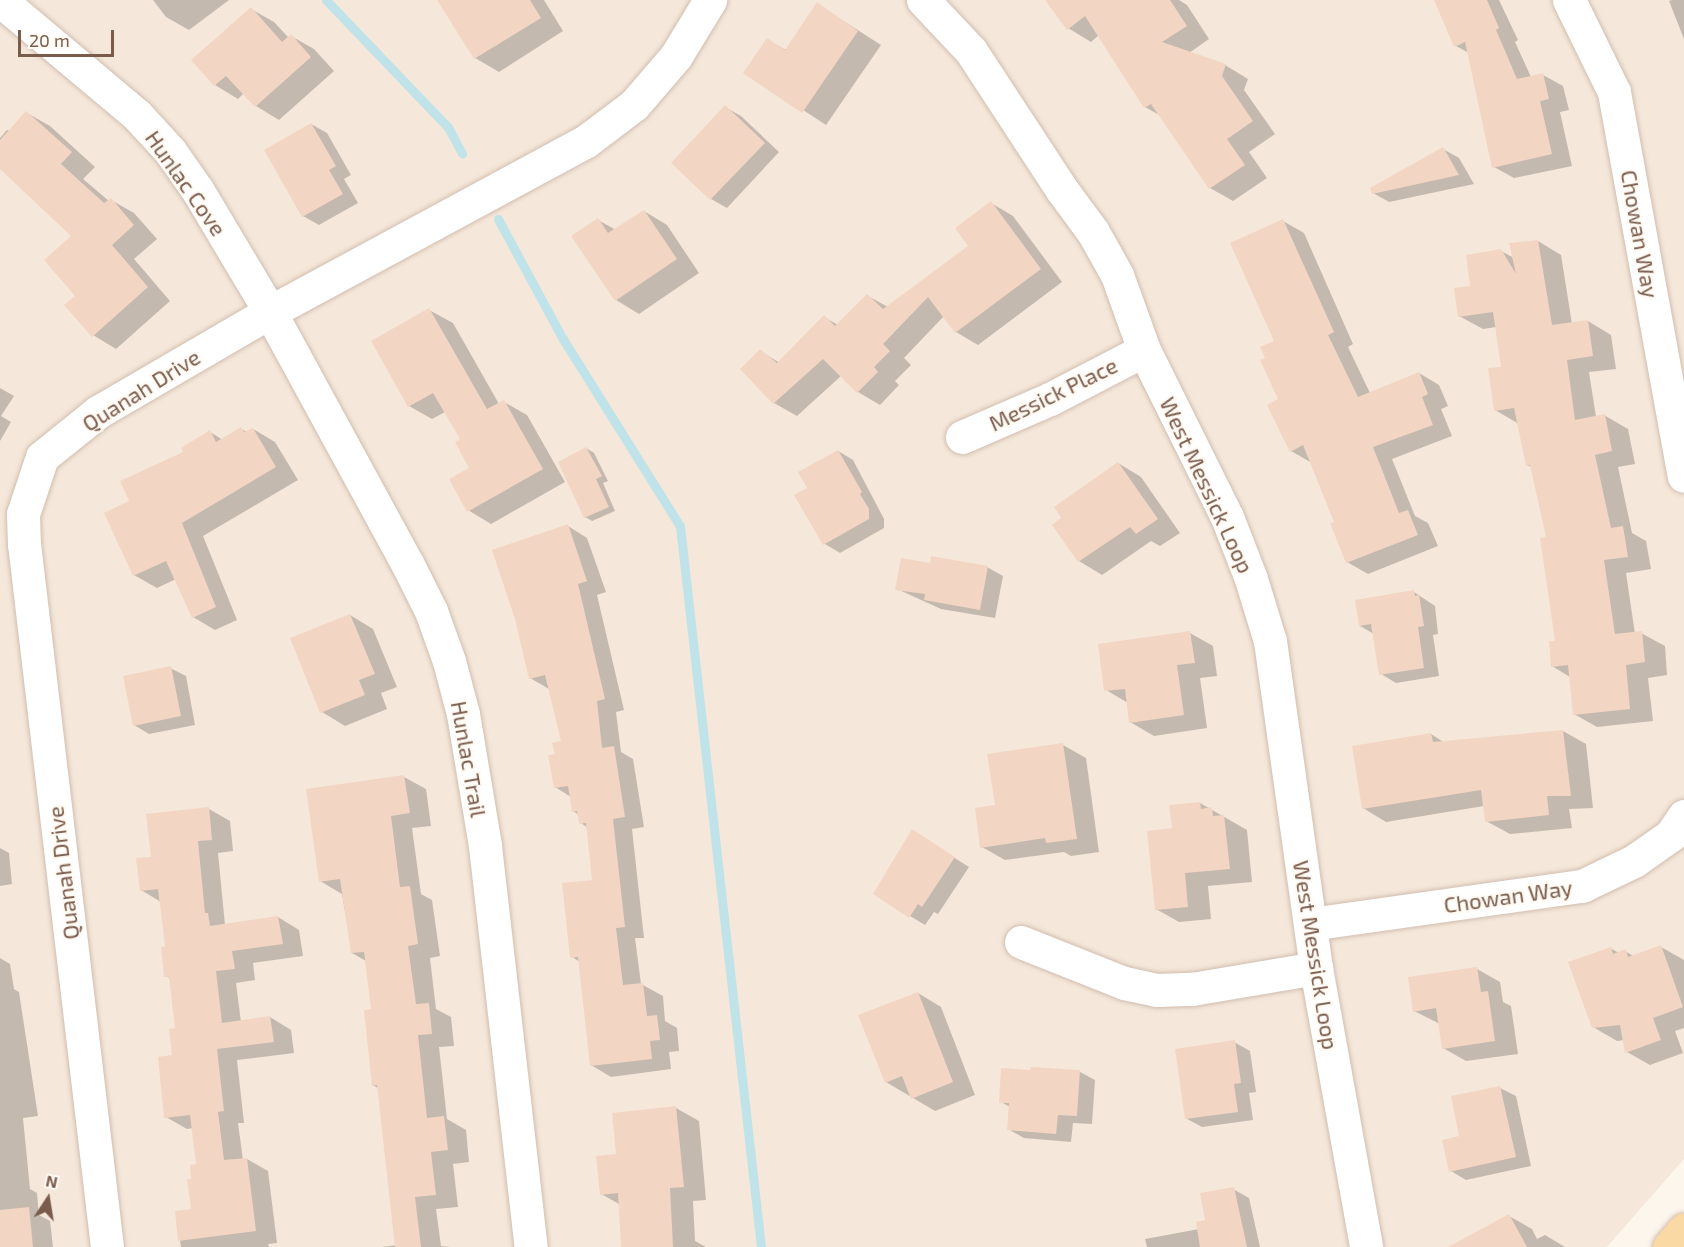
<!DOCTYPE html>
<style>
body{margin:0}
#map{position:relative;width:1684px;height:1247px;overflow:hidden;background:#fdf6ec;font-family:"Exo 2",sans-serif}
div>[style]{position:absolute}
.residential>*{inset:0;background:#f5e8da}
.shadow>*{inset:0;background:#0003}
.stream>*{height:9px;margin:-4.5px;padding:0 4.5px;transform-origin:4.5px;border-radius:4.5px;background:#bfe3e8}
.building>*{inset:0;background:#f3d5c3}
.roads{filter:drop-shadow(0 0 2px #d1beb0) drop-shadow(0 0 2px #d1beb0)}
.minor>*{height:33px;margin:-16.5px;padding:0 16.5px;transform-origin:16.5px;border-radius:16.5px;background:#fff}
.major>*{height:33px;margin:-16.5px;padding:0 16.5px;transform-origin:16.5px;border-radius:16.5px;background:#fbd9a5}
span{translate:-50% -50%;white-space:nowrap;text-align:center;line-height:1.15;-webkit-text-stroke:4.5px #fffaf3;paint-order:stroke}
.street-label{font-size:22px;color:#7a5c4d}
.north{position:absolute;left:18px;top:1169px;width:60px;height:60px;-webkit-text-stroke:4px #fffaf3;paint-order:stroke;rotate:12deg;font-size:16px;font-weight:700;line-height:24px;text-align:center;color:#7a5c4d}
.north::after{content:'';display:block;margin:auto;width:21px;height:27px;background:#7a5c4d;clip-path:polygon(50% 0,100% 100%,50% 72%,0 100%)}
.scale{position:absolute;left:18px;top:30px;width:96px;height:27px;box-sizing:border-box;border:3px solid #7a5c4d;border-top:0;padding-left:8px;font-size:18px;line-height:21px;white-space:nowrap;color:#7a5c4d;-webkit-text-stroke:4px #fffaf3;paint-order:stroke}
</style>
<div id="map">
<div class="residential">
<i style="clip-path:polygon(0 0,1684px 0,1684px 1159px,1607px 1247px,0 1247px)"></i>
</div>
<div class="shadow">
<i style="clip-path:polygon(153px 0,229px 0,189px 30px,166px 17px)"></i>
<i style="clip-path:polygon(456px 0,544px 0,563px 31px,499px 72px,475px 58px,444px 8px)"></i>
<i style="clip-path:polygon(1046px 0,1179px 0,1187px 5px,1209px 39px,1189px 53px,1225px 65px,1248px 79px,1244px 90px,1275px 134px,1249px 152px,1267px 178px,1233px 201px,1210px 188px,1161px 116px,1145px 107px,1099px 35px,1091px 42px,1068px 28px)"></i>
<i style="clip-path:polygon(1444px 0,1499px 0,1518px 40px,1515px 42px,1531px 77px,1543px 75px,1563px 86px,1569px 110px,1560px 112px,1572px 166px,1514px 178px,1494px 167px,1469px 53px,1456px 46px)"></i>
<i style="clip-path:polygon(1672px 0,1684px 0,1684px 39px,1669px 1px)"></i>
<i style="clip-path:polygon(817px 4px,881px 45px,826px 125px,745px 72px,767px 40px,786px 50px)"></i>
<i style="clip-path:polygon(251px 9px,274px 22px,289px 38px,291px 36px,314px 49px,334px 71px,279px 120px,256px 106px,244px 93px,238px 99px,215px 85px,193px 60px)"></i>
<i style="clip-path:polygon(725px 107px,741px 116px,779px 152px,727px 208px,711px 199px,673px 163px)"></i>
<i style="clip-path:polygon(27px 113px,50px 126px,95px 167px,83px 179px,109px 201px,111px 200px,134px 213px,157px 239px,134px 259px,170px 301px,116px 349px,93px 335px,77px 296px,74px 236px,0 167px,0 138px,7px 130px,10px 131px)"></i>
<i style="clip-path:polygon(311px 124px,327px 133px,351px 175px,344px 179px,358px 203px,319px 225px,303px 216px,266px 150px)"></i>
<i style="clip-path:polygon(1443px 149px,1459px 158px,1474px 184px,1389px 202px,1373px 193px)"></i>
<i style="clip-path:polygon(991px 203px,1013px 216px,1062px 282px,978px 345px,956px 332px,944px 316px,904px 358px,911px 365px,895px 381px,899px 385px,880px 405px,858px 392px,841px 376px,797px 416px,774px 403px,742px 369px,760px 351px,780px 363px,824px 317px,838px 325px,868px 296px,888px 307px,970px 246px)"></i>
<i style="clip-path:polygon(644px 211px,667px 225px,699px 273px,639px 314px,616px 300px,598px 220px,616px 230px)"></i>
<i style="clip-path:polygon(1283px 221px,1304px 233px,1353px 344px,1348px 347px,1370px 393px,1419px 373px,1439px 385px,1448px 406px,1441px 409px,1452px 436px,1392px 459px,1415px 516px,1428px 523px,1438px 546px,1368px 574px,1347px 562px,1336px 523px,1312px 463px,1291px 451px,1280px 400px,1267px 358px,1276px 342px)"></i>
<i style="clip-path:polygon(1538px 241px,1561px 255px,1572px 324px,1588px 321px,1611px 335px,1616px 369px,1589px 372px,1596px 417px,1604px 415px,1628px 429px,1635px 464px,1618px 467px,1632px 533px,1646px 541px,1651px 569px,1626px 573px,1635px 634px,1641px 633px,1665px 646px,1667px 675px,1648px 678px,1653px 721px,1597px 727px,1574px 714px,1570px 677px,1552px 666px,1557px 642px,1548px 539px,1533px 468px,1527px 465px,1519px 424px,1495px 410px,1502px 368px,1496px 327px,1483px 329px,1459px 316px,1472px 287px,1501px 251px,1514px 258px)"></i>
<i style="clip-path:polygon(429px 310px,453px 323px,499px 404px,504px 402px,527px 415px,565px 482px,491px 524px,468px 510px,471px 468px,462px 440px,445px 412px,432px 419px,409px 406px)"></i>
<i style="clip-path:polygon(0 388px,14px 396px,1px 416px,11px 422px,0 441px)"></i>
<i style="clip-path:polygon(241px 429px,247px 432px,253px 429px,275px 442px,298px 480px,203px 536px,237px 620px,215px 630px,193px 617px,176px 579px,157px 588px,134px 575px,131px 502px,210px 432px,223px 440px)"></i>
<i style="clip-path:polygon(586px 448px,594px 453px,608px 481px,603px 483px,615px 511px,592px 521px,585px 517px)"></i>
<i style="clip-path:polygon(838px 451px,853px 460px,884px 519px,884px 528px,840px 553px,825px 544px,809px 488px)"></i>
<i style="clip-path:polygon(1118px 463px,1141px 477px,1180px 533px,1160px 546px,1151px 541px,1102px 575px,1079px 561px)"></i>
<i style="clip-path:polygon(568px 526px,587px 538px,606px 592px,597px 595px,624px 710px,616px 712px,621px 752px,633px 759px,644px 827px,632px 829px,644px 938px,635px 938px,641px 984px,663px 996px,665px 1021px,677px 1028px,679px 1051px,669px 1052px,671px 1069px,611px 1077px,591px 1065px,580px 962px,572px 957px,594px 881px,588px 828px,581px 823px,579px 815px,573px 811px,571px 797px,555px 787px,556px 756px,563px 742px,549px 689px,530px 678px)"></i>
<i style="clip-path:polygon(931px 565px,987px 567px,1003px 576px,995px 618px,941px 609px,897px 589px)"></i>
<i style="clip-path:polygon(1414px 592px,1435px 606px,1438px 634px,1433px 635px,1439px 676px,1396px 683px,1381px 674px,1374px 634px,1360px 626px)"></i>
<i style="clip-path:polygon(350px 615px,373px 629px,397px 687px,381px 693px,387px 709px,345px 726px,322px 712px)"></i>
<i style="clip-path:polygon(1190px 633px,1213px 646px,1217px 676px,1200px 678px,1207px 728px,1154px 736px,1130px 722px,1128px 703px,1106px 690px)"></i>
<i style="clip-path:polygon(170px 668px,186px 676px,195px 725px,149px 734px,134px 725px)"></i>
<i style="clip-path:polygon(1563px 731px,1586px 744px,1593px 808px,1569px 809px,1572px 828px,1510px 834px,1486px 821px,1484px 806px,1386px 822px,1363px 808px,1431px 734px,1445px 743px)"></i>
<i style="clip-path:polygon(1063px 745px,1086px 758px,1099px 852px,1071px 856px,1064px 852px,1005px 860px,982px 847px,997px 806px)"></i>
<i style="clip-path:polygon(404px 777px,426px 789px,431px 826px,412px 828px,421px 894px,432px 900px,440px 956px,430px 958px,436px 1009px,451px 1017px,454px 1046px,439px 1047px,447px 1119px,466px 1130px,469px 1162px,453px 1164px,458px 1207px,436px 1209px,441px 1246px,450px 1247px,382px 1247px,397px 1245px,379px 1089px,373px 1085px,373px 1010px,366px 961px,352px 953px,342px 894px,320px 881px)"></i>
<i style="clip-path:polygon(1200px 803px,1247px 830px,1252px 882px,1208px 886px,1211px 919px,1179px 922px,1156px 909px,1173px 829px)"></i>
<i style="clip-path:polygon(209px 809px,230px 821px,233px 851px,218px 853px,225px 925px,278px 917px,299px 930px,303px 956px,253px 963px,255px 980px,236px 983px,241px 1022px,270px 1017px,291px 1030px,294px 1053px,237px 1060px,244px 1123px,238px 1123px,243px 1160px,247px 1159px,268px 1171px,277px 1243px,268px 1244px,269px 1247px,181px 1247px,176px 1213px,192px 1211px,193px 1180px,198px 1165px,193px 1128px,187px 1129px,166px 1117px,177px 1030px,171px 979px,166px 976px,167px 948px,161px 902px,141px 890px,152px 858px)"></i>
<i style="clip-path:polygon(912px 831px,969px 867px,938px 914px,934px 912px,925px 925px,910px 916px,889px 868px)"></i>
<i style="clip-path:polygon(0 848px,9px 853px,12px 884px,0 886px)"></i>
<i style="clip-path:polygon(1661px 947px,1684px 960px,1684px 1028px,1675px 1031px,1683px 1053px,1650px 1065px,1627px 1052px,1625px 1040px,1617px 1041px,1593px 1027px,1610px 948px,1619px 953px,1625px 951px,1635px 957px)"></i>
<i style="clip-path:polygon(0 958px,10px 964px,14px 989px,19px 992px,38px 1116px,23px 1118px,30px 1189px,37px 1193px,39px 1215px,50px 1221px,53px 1247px,0 1247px)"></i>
<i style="clip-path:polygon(1477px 969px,1500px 982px,1503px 1002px,1511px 1006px,1518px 1054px,1466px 1061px,1443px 1048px,1440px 1024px,1414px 1011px)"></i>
<i style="clip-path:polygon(918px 993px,941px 1007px,975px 1095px,935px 1111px,886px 1082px)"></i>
<i style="clip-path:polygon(1234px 1042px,1250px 1051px,1256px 1092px,1249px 1093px,1253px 1120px,1202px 1127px,1187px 1119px)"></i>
<i style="clip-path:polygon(1080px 1072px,1095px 1080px,1092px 1124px,1073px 1123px,1071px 1142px,1024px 1138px,1008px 1129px,1010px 1107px,1001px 1102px)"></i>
<i style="clip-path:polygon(1500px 1088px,1516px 1096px,1531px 1166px,1466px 1180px,1451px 1171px,1461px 1137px)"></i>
<i style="clip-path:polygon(676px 1108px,699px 1121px,706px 1200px,693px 1201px,695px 1241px,706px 1247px,622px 1247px,621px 1205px,601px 1194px)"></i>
<i style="clip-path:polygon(1233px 1189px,1249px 1198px,1260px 1247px,1147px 1247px,1145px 1239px,1199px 1229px)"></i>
<i style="clip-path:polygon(1509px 1216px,1532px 1229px,1537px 1239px,1545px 1235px,1565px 1247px,1473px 1247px)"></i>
</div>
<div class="stream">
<i style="left:326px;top:0;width:176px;rotate:46.2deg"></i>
<i style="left:448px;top:127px;width:30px;rotate:62deg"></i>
<i style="left:498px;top:219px;width:136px;rotate:61.6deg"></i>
<i style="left:563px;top:339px;width:221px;rotate:58deg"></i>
<i style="left:680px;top:526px;width:726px;rotate:83.59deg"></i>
</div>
<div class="building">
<i style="clip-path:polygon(437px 0,530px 0,541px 18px,474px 59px)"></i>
<i style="clip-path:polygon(1045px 0,1170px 0,1187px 26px,1162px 42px,1226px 64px,1222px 76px,1253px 121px,1227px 139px,1245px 165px,1209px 189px,1151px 104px,1144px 108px,1085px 16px,1067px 30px)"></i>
<i style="clip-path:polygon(1434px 0,1487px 0,1499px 28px,1496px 30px,1517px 79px,1543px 73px,1549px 99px,1540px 101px,1552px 154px,1492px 168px,1465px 42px,1454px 47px)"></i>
<i style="clip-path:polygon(817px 2px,858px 31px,802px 113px,743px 73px,767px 38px,785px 50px)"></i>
<i style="clip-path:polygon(251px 7px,282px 42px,291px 34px,311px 57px,255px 107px,226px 76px,214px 86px,191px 60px)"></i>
<i style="clip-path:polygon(725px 105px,765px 143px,710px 200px,671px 163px)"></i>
<i style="clip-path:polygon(26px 111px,72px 152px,61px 164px,104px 203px,111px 198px,134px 225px,112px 245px,148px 287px,92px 337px,64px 305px,75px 296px,44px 260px,71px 236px,0 169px,0 140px)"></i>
<i style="clip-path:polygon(311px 123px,336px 166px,329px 170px,343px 194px,302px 217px,264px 150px)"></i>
<i style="clip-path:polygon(1443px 147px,1459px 175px,1372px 194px,1370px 188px)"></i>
<i style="clip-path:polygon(991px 201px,1041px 269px,955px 333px,928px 297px,883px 344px,890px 351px,874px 367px,878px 372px,857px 393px,823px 359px,773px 404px,740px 369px,760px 349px,777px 363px,824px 315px,835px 326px,867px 294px,883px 309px,968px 246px,955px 228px)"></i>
<i style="clip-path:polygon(644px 210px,677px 259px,615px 301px,571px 236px,598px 218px,608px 233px)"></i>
<i style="clip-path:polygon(1283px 219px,1334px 332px,1328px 335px,1358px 397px,1419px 372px,1428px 394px,1422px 397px,1433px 425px,1373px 447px,1399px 513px,1408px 510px,1418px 535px,1346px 563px,1330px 523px,1334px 522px,1303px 445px,1290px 452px,1267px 405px,1278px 399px,1260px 360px,1265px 358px,1260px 347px,1274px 341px,1230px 243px)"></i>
<i style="clip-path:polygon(1538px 240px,1552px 325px,1588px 320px,1593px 356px,1567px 360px,1575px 420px,1605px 414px,1612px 451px,1595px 455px,1611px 528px,1623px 526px,1628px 557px,1604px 560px,1615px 634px,1642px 631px,1645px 662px,1626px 665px,1630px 709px,1573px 715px,1568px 665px,1551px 667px,1549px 641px,1555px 641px,1540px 538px,1546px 537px,1530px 465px,1526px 466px,1514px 408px,1494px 411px,1488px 368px,1501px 367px,1493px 312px,1458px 317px,1454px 288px,1470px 286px,1466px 255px,1501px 249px,1516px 274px,1509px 243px)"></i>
<i style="clip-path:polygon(429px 308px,487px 409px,504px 400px,543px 469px,467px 512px,449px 479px,469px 468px,455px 442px,460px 439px,433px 393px,408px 407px,371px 341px)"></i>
<i style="clip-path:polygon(241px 427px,244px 432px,253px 428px,276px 467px,182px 523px,216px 607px,192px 618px,166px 561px,133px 576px,104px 513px,129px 501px,120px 481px,183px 452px,181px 448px,210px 430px,216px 442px)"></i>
<i style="clip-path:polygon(586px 447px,602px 476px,596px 479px,609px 507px,584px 518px,558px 462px)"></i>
<i style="clip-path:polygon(838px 450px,862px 492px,860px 494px,869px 509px,869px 519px,823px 545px,794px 495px,807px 488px,798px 472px)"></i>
<i style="clip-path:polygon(1118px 462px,1158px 519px,1136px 534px,1130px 527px,1078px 562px,1052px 525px,1061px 518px,1054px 507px)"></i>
<i style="clip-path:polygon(568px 524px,587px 581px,578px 584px,605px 699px,597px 701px,602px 748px,614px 746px,625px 817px,613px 819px,625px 927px,616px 928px,623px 985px,643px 983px,647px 1016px,657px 1015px,660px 1040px,650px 1041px,652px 1059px,590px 1066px,578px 957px,570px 958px,562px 883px,592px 880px,586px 823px,579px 824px,577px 811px,572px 812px,568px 786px,554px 788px,548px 755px,555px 754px,552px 743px,561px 741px,545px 675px,529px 679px,515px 619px,492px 550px)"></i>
<i style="clip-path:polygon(931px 556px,988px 566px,980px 610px,924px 600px,925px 594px,895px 590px,901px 558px,930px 563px)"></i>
<i style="clip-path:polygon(1414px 590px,1415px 596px,1419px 595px,1424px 626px,1418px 627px,1424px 668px,1379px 675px,1371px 624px,1359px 626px,1355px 600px)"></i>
<i style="clip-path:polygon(350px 614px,375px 674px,359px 680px,365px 695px,320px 713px,290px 638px)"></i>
<i style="clip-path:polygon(1190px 631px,1195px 663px,1177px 665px,1184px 715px,1129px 723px,1125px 689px,1104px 691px,1098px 644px)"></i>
<i style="clip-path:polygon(171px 666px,181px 716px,133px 726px,123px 676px)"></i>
<i style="clip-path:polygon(1563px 730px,1571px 796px,1547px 796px,1549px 815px,1485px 822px,1481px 790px,1362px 809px,1352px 746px,1431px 733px,1433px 742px)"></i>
<i style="clip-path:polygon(1063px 743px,1077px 839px,1046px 843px,1045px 838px,980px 848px,975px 808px,995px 805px,987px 754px)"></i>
<i style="clip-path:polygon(404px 775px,410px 813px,391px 816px,400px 887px,410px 886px,418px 944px,408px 946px,416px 1004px,429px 1003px,432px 1034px,418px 1035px,427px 1118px,444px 1116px,448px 1150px,431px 1152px,436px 1195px,415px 1197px,421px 1247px,395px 1247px,377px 1085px,372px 1086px,364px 1010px,371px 1009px,364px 952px,351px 953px,340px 879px,319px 882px,306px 789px)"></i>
<i style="clip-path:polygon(1200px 802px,1201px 809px,1212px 807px,1213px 816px,1224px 815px,1230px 869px,1185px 873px,1188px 907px,1155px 910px,1147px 831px,1172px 828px,1169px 805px)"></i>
<i style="clip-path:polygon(209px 807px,212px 840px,198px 841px,205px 913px,208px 913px,210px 926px,278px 916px,283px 944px,232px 951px,235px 969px,216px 971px,222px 1023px,270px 1016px,274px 1042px,217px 1049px,224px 1111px,218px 1112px,224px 1160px,247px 1158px,256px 1231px,178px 1241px,175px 1211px,191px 1209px,187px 1179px,191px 1179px,190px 1165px,196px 1164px,190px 1115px,164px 1118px,158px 1057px,172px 1055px,169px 1029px,175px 1028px,169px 977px,164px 977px,161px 947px,165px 946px,158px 889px,140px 891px,136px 858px,151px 857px,146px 814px)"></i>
<i style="clip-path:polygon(912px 829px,955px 857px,922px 907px,918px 904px,909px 918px,873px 894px)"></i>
<i style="clip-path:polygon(1661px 945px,1683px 1007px,1653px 1018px,1661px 1040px,1625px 1053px,1620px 1025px,1592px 1028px,1568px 962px,1611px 947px,1613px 954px,1626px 949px,1628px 957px)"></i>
<i style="clip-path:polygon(1477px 967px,1481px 992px,1488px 991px,1495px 1041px,1442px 1049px,1436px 1008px,1413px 1012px,1408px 977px)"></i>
<i style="clip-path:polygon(918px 992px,953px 1082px,911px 1099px,902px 1076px,885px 1083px,858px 1015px)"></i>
<i style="clip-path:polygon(1235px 1040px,1241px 1083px,1234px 1084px,1238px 1112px,1185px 1119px,1175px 1049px)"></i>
<i style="clip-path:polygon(1031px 1067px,1080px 1070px,1077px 1116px,1058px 1115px,1056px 1134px,1007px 1130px,1009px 1103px,999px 1103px,1001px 1068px,1030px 1070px)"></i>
<i style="clip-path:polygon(1500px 1086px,1516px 1157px,1449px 1172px,1442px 1140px,1459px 1136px,1451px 1096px)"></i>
<i style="clip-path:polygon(676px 1106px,684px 1187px,670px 1188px,673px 1247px,621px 1247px,618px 1193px,600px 1195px,596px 1156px,616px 1154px,612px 1113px)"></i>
<i style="clip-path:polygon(1234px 1187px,1247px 1247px,1200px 1247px,1196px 1222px,1205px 1220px,1200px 1193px)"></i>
<i style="clip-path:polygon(29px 1207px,33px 1247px,0 1247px,0 1210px)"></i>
<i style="clip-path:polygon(1509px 1214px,1527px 1247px,1448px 1247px)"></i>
</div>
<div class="roads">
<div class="minor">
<i style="left:0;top:0;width:179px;rotate:40deg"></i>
<i style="left:137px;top:115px;width:49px;rotate:47.5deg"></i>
<i style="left:170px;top:151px;width:49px;rotate:55deg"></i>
<i style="left:198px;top:191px;width:141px;rotate:59.2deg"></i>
<i style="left:270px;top:312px;width:286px;rotate:61.4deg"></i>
<i style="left:407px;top:563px;width:54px;rotate:63.4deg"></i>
<i style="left:431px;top:611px;width:53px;rotate:70.2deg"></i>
<i style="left:449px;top:661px;width:55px;rotate:75.2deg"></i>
<i style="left:463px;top:714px;width:134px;rotate:80.5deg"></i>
<i style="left:485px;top:846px;width:404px;rotate:83.5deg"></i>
<i style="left:923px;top:0;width:70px;rotate:46.7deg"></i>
<i style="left:971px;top:51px;width:166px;rotate:56.8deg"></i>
<i style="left:1062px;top:190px;width:52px;rotate:53.6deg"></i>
<i style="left:1093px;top:232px;width:49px;rotate:60.8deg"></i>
<i style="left:1117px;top:275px;width:80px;rotate:70.2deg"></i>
<i style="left:1144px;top:350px;width:186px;rotate:63.6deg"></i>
<i style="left:1227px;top:517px;width:66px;rotate:68.8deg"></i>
<i style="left:1251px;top:579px;width:65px;rotate:73deg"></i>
<i style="left:1270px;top:641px;width:330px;rotate:82deg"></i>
<i style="left:1316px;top:968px;width:283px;rotate:79.8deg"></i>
<i style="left:1569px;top:0;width:102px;rotate:63.9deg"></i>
<i style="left:1614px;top:92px;width:390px;rotate:79.7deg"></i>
<i style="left:962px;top:437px;width:96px;rotate:-23.4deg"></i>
<i style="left:1050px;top:399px;width:106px;rotate:-27.5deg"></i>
<i style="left:1310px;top:924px;width:275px;rotate:-8deg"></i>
<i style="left:1582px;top:886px;width:58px;rotate:-25.7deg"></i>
<i style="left:1634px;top:861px;width:45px;rotate:-35.1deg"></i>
<i style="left:1671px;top:835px;width:23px;rotate:-56deg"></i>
<i style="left:1021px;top:942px;width:111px;rotate:21.7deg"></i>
<i style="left:1124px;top:983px;width:34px;rotate:12deg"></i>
<i style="left:1157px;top:990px;width:35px;rotate:-2deg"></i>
<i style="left:1192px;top:989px;width:126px;rotate:-9.6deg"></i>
<i style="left:107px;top:1247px;width:708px;rotate:-96.73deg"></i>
<i style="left:24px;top:544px;width:30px;rotate:-92deg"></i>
<i style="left:23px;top:514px;width:60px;rotate:-71.6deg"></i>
<i style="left:42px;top:457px;width:72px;rotate:-38.8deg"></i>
<i style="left:98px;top:412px;width:199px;rotate:-30.2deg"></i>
<i style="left:270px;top:312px;width:358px;rotate:-28.4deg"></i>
<i style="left:585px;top:142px;width:61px;rotate:-37.1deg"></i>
<i style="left:634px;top:105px;width:65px;rotate:-49.4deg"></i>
<i style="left:676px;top:56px;width:66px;rotate:-58.7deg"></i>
</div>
<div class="major">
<i style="left:1669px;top:1247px;width:23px;rotate:-49deg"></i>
</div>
</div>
<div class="street-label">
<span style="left:186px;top:183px;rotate:55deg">Hunlac Cove</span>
<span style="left:1640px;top:234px;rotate:80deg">Chowan Way</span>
<span style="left:141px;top:390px;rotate:-32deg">Quanah Drive</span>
<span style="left:1053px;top:394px;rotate:-26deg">Messick Place</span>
<span style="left:1207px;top:485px;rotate:65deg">West Messick Loop</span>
<span style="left:469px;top:759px;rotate:80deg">Hunlac Trail</span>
<span style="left:63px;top:873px;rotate:-97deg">Quanah Drive</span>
<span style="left:1508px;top:896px;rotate:-8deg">Chowan Way</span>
<span style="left:1316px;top:955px;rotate:81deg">West Messick Loop</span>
</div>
<div class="north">N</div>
<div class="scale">20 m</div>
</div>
